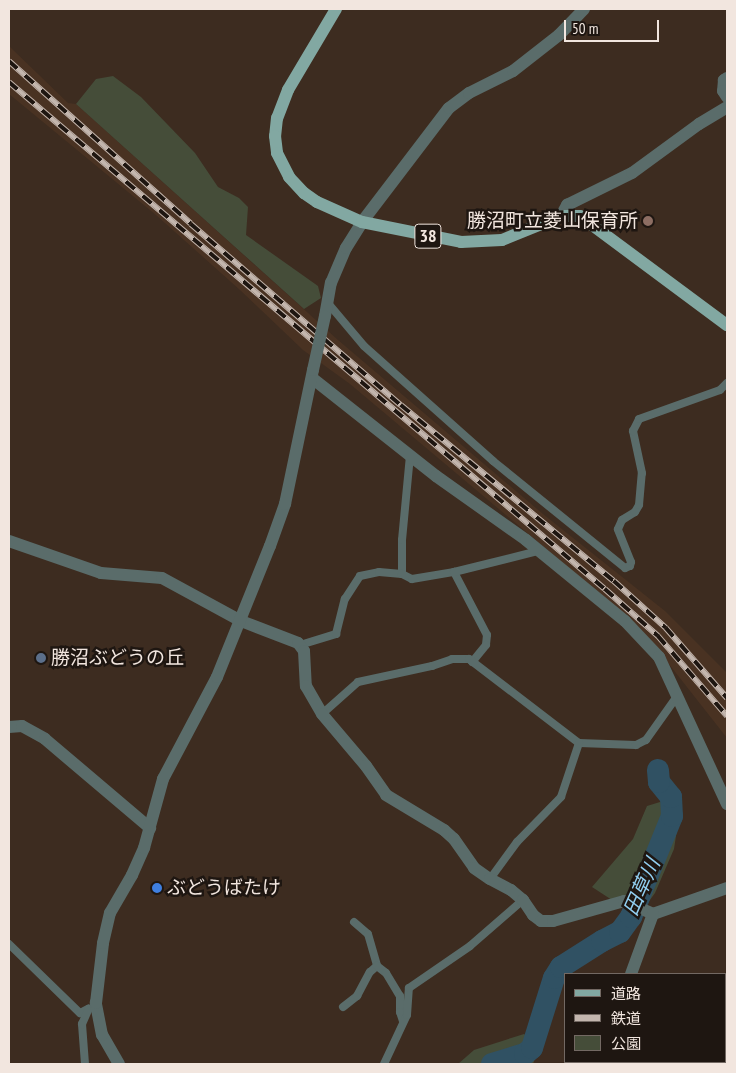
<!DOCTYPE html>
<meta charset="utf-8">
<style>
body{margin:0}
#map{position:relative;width:736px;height:1073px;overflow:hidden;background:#3d2c20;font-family:"PT Sans Narrow","Noto Sans JP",sans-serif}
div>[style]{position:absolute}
.built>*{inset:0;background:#493222}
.green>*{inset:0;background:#454d39}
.river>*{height:22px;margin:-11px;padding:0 11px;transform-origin:11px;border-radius:11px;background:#305163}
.service>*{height:8px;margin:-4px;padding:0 4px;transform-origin:4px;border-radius:4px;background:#5a6c6a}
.minor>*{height:12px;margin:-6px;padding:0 6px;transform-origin:6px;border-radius:6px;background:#5a6c6a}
.tertiary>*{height:12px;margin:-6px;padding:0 6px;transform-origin:6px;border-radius:6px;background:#5a6c6a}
.primary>*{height:12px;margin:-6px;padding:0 6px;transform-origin:6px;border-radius:6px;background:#82a8a2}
.rail>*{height:5.5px;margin-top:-2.75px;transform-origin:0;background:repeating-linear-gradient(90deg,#1e1611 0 11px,#c3b6ae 0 22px);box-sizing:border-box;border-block:1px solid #c3b6ae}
.tertiary-bridge>*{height:12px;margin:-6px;padding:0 6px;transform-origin:6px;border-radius:6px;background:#5a6c6a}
.dots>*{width:14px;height:14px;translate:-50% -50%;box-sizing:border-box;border:2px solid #1e1611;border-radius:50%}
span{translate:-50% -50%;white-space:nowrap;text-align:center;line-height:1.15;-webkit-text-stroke:5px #1e1611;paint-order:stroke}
.shield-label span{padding:1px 4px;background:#1e1611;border:1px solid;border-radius:4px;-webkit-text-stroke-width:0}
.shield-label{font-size:18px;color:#f2e6df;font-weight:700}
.poi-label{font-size:19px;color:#f2e6df}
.right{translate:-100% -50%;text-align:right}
.left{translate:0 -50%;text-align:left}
.water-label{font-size:20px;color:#93d0f2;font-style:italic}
.frame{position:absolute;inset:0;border:10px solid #f2e6df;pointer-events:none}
.legend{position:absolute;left:564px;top:973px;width:162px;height:90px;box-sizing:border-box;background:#1e1611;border:1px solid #736963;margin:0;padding:6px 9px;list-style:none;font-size:15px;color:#f2e6df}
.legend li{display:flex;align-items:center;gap:10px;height:25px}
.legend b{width:25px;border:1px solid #736963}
.scale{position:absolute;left:564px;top:20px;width:95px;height:22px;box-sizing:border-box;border:2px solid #f2e6df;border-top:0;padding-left:6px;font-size:15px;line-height:18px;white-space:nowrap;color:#f2e6df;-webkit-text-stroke:4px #1e1611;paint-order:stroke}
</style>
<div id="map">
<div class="built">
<i style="clip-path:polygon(9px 46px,68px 103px,76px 104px,338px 340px,543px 514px,665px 611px,727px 673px,727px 738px,650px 640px,588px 584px,350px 384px,303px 350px,240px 290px,156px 215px,9px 94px)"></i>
</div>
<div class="green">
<i style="clip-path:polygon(113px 76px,141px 97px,195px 153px,218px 187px,239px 198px,248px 207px,246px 235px,318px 286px,321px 298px,304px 309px,76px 104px,96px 79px)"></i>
<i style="clip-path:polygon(660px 802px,667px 804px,678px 823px,674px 849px,655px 893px,647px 904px,626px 896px,612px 900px,592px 887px,633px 839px,647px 806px)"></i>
<i style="clip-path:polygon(524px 1034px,539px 1046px,533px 1064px,458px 1064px,474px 1050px)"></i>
</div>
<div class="river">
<i style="left:492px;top:1064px;width:34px;rotate:-17deg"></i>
<i style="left:525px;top:1054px;width:9px;rotate:-41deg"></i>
<i style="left:532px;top:1048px;width:73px;rotate:-72.6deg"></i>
<i style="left:554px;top:978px;width:13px;rotate:-58deg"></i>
<i style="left:561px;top:967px;width:49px;rotate:-32.4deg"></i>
<i style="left:602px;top:941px;width:20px;rotate:-27deg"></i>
<i style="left:620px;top:932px;width:19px;rotate:-54deg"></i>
<i style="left:631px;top:917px;width:109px;rotate:-67.9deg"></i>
<i style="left:672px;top:816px;width:19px;rotate:-93deg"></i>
<i style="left:671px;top:797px;width:19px;rotate:-129deg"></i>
<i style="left:659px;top:782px;width:12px;rotate:-95deg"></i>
</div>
<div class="service">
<i style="left:327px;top:302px;width:57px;rotate:49.9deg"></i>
<i style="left:364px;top:346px;width:173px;rotate:41.7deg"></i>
<i style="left:493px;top:461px;width:170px;rotate:39deg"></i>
<i style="left:625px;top:568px;width:5px;rotate:-22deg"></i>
<i style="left:630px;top:566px;width:4px;rotate:-76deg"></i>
<i style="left:631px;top:562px;width:35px;rotate:-112deg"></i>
<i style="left:618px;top:529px;width:10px;rotate:-66deg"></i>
<i style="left:622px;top:520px;width:15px;rotate:-32deg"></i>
<i style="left:635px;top:512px;width:8px;rotate:-60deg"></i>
<i style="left:639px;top:505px;width:32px;rotate:-85deg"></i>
<i style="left:642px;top:473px;width:43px;rotate:-102.1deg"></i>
<i style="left:633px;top:431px;width:13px;rotate:-63deg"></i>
<i style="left:639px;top:419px;width:86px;rotate:-19.7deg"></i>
<i style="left:720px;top:390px;width:10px;rotate:-45deg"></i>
<i style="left:454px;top:572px;width:71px;rotate:62.4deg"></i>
<i style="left:487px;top:635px;width:10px;rotate:96deg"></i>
<i style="left:486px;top:645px;width:22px;rotate:129deg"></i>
<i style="left:402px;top:574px;width:34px;rotate:-90deg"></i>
<i style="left:402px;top:540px;width:85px;rotate:-84.6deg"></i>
<i style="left:300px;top:645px;width:38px;rotate:-17deg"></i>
<i style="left:336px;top:634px;width:36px;rotate:-76deg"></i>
<i style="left:345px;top:599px;width:27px;rotate:-57deg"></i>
<i style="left:360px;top:576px;width:19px;rotate:-12deg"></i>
<i style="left:379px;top:572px;width:23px;rotate:5deg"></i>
<i style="left:402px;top:574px;width:11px;rotate:27deg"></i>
<i style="left:412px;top:579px;width:43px;rotate:-9.5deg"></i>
<i style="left:454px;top:572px;width:87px;rotate:-14deg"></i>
<i style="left:322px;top:714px;width:48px;rotate:-41.6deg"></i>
<i style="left:358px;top:682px;width:76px;rotate:-12.2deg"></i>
<i style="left:432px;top:666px;width:21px;rotate:-19deg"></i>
<i style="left:452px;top:659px;width:17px"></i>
<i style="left:469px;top:659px;width:138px;rotate:37.4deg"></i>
<i style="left:579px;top:743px;width:57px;rotate:2deg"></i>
<i style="left:636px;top:745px;width:11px;rotate:-27deg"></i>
<i style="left:646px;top:740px;width:55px;rotate:-54.6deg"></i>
<i style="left:490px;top:879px;width:46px;rotate:-53.9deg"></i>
<i style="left:517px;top:842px;width:63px;rotate:-45.6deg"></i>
<i style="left:561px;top:797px;width:57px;rotate:-71.6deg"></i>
<i style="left:354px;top:922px;width:18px;rotate:41deg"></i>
<i style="left:368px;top:934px;width:33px;rotate:74deg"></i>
<i style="left:9px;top:944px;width:99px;rotate:44.2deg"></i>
<i style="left:80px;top:1013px;width:9px;rotate:-27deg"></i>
<i style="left:343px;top:1007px;width:18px;rotate:-38deg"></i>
<i style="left:357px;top:996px;width:27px;rotate:-62deg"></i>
<i style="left:370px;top:972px;width:9px;rotate:-41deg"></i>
<i style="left:377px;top:966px;width:11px;rotate:38deg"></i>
<i style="left:386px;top:973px;width:27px;rotate:59deg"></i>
<i style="left:400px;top:996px;width:16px;rotate:90deg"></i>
<i style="left:400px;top:1012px;width:9px;rotate:72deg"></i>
<i style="left:85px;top:1064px;width:40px;rotate:-94.3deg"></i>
<i style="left:82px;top:1024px;width:17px;rotate:-66deg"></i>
<i style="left:384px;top:1064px;width:54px;rotate:-64.9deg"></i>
<i style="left:407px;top:1015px;width:27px;rotate:-86deg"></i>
<i style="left:409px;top:988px;width:74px;rotate:-34.5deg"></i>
<i style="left:470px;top:946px;width:70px;rotate:-41deg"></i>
</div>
<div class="minor">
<i style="left:727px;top:78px;width:4px;rotate:146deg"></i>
<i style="left:724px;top:80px;width:11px;rotate:95deg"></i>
<i style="left:723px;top:91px;width:7px;rotate:56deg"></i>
<i style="left:561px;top:216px;width:13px;rotate:-61deg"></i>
<i style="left:567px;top:205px;width:72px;rotate:-26.2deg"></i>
<i style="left:632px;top:173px;width:83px;rotate:-36.2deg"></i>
<i style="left:699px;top:124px;width:33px;rotate:-31deg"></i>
<i style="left:312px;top:378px;width:158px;rotate:38.3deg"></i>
<i style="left:436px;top:476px;width:110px;rotate:35.4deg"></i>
<i style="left:526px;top:540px;width:128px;rotate:39.3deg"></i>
<i style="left:625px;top:621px;width:50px;rotate:46.6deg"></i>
<i style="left:659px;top:657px;width:162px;rotate:65.2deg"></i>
<i style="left:9px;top:541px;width:97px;rotate:19.2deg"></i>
<i style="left:101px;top:573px;width:61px;rotate:4.7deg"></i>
<i style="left:162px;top:578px;width:90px;rotate:28.6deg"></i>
<i style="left:241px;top:621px;width:61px;rotate:21.1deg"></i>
<i style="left:298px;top:643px;width:10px;rotate:53deg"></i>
<i style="left:304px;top:651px;width:35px;rotate:87deg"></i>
<i style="left:306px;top:686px;width:32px;rotate:60deg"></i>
<i style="left:322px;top:714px;width:68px;rotate:49.8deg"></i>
<i style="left:366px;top:766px;width:35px;rotate:55deg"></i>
<i style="left:386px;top:795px;width:68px;rotate:31.1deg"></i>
<i style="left:444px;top:830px;width:13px;rotate:42deg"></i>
<i style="left:454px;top:839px;width:35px;rotate:55deg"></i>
<i style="left:474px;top:868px;width:19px;rotate:35deg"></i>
<i style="left:490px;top:879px;width:24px;rotate:28deg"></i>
<i style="left:511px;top:890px;width:16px;rotate:40deg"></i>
<i style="left:523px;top:900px;width:18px;rotate:56deg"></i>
<i style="left:533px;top:915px;width:10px;rotate:37deg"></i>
<i style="left:541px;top:921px;width:12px"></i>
<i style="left:553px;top:921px;width:74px;rotate:-15.7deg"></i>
<i style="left:624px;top:901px;width:32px;rotate:24deg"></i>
<i style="left:653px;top:914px;width:78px;rotate:-19.4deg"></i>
<i style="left:631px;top:974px;width:64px;rotate:-69.9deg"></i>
<i style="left:628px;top:1062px;width:2px;rotate:63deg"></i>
</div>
<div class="tertiary">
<i style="left:325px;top:316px;width:34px;rotate:-80deg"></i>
<i style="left:331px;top:283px;width:38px;rotate:-67deg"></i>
<i style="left:346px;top:248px;width:31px;rotate:-58deg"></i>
<i style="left:362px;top:222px;width:143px;rotate:-52.7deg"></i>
<i style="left:449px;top:108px;width:25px;rotate:-37deg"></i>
<i style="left:469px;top:93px;width:49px;rotate:-26.6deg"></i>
<i style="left:513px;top:71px;width:58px;rotate:-38deg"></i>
<i style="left:559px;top:35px;width:36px;rotate:-46deg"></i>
<i style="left:9px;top:727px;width:13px;rotate:-4deg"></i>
<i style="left:22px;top:726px;width:26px;rotate:29deg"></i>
<i style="left:45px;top:739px;width:138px;rotate:40.3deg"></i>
<i style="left:119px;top:1064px;width:34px;rotate:-120deg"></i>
<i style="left:102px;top:1035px;width:33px;rotate:-101deg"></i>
<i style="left:96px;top:1003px;width:60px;rotate:-83.3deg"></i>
<i style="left:103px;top:943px;width:31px;rotate:-77deg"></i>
<i style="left:110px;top:913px;width:44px;rotate:-59.9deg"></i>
<i style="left:132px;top:875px;width:30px;rotate:-66deg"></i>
<i style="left:144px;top:848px;width:72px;rotate:-74.6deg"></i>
<i style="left:163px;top:779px;width:115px;rotate:-62.1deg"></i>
<i style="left:217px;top:677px;width:141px;rotate:-68deg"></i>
<i style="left:270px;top:546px;width:45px;rotate:-70.3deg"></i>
<i style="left:285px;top:504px;width:137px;rotate:-78.2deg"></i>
</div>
<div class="primary">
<i style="left:336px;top:9px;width:94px;rotate:120.7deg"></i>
<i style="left:288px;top:90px;width:30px;rotate:111deg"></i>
<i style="left:277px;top:118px;width:18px;rotate:96deg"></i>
<i style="left:275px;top:136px;width:17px;rotate:83deg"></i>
<i style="left:277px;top:153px;width:27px;rotate:63deg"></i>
<i style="left:289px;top:177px;width:22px;rotate:47deg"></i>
<i style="left:304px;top:193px;width:16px;rotate:35deg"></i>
<i style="left:317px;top:202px;width:49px;rotate:24deg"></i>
<i style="left:362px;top:222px;width:101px;rotate:11.4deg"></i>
<i style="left:461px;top:242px;width:41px;rotate:-2.8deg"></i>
<i style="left:502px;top:240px;width:64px;rotate:-22.1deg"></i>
<i style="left:561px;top:216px;width:19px"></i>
<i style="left:580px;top:216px;width:183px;rotate:36.6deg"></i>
</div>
<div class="rail">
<i style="left:9px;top:61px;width:244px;rotate:41.8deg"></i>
<i style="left:191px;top:224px;width:277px;rotate:40.8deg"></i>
<i style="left:401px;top:405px;width:276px;rotate:39.6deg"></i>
<i style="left:614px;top:581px;width:70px;rotate:42.1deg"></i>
<i style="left:666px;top:628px;width:93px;rotate:48.9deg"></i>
<i style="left:9px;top:82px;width:782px;rotate:40.39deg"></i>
<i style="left:605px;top:589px;width:71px;rotate:41.6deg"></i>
<i style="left:658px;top:636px;width:106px;rotate:49.2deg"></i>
</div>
<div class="tertiary-bridge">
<i style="left:313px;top:370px;width:55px;rotate:-77.5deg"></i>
</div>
<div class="dots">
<i style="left:648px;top:221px;background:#8d6e63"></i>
<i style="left:41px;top:658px;background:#5c6f8a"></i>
<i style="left:157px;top:888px;background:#3f7fe0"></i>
</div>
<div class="shield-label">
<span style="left:428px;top:236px">38</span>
</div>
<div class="poi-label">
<span class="right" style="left:638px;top:221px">勝沼町立菱山保育所</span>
<span class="left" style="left:51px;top:658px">勝沼ぶどうの丘</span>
<span class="left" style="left:167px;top:888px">ぶどうばたけ</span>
</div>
<div class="water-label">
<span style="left:642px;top:887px;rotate:-66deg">田草川</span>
</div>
<div class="frame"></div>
<ul class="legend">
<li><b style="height:6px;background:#82a8a2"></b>道路</li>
<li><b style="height:6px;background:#c3b6ae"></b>鉄道</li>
<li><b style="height:14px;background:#454d39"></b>公園</li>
</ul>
<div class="scale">50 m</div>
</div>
